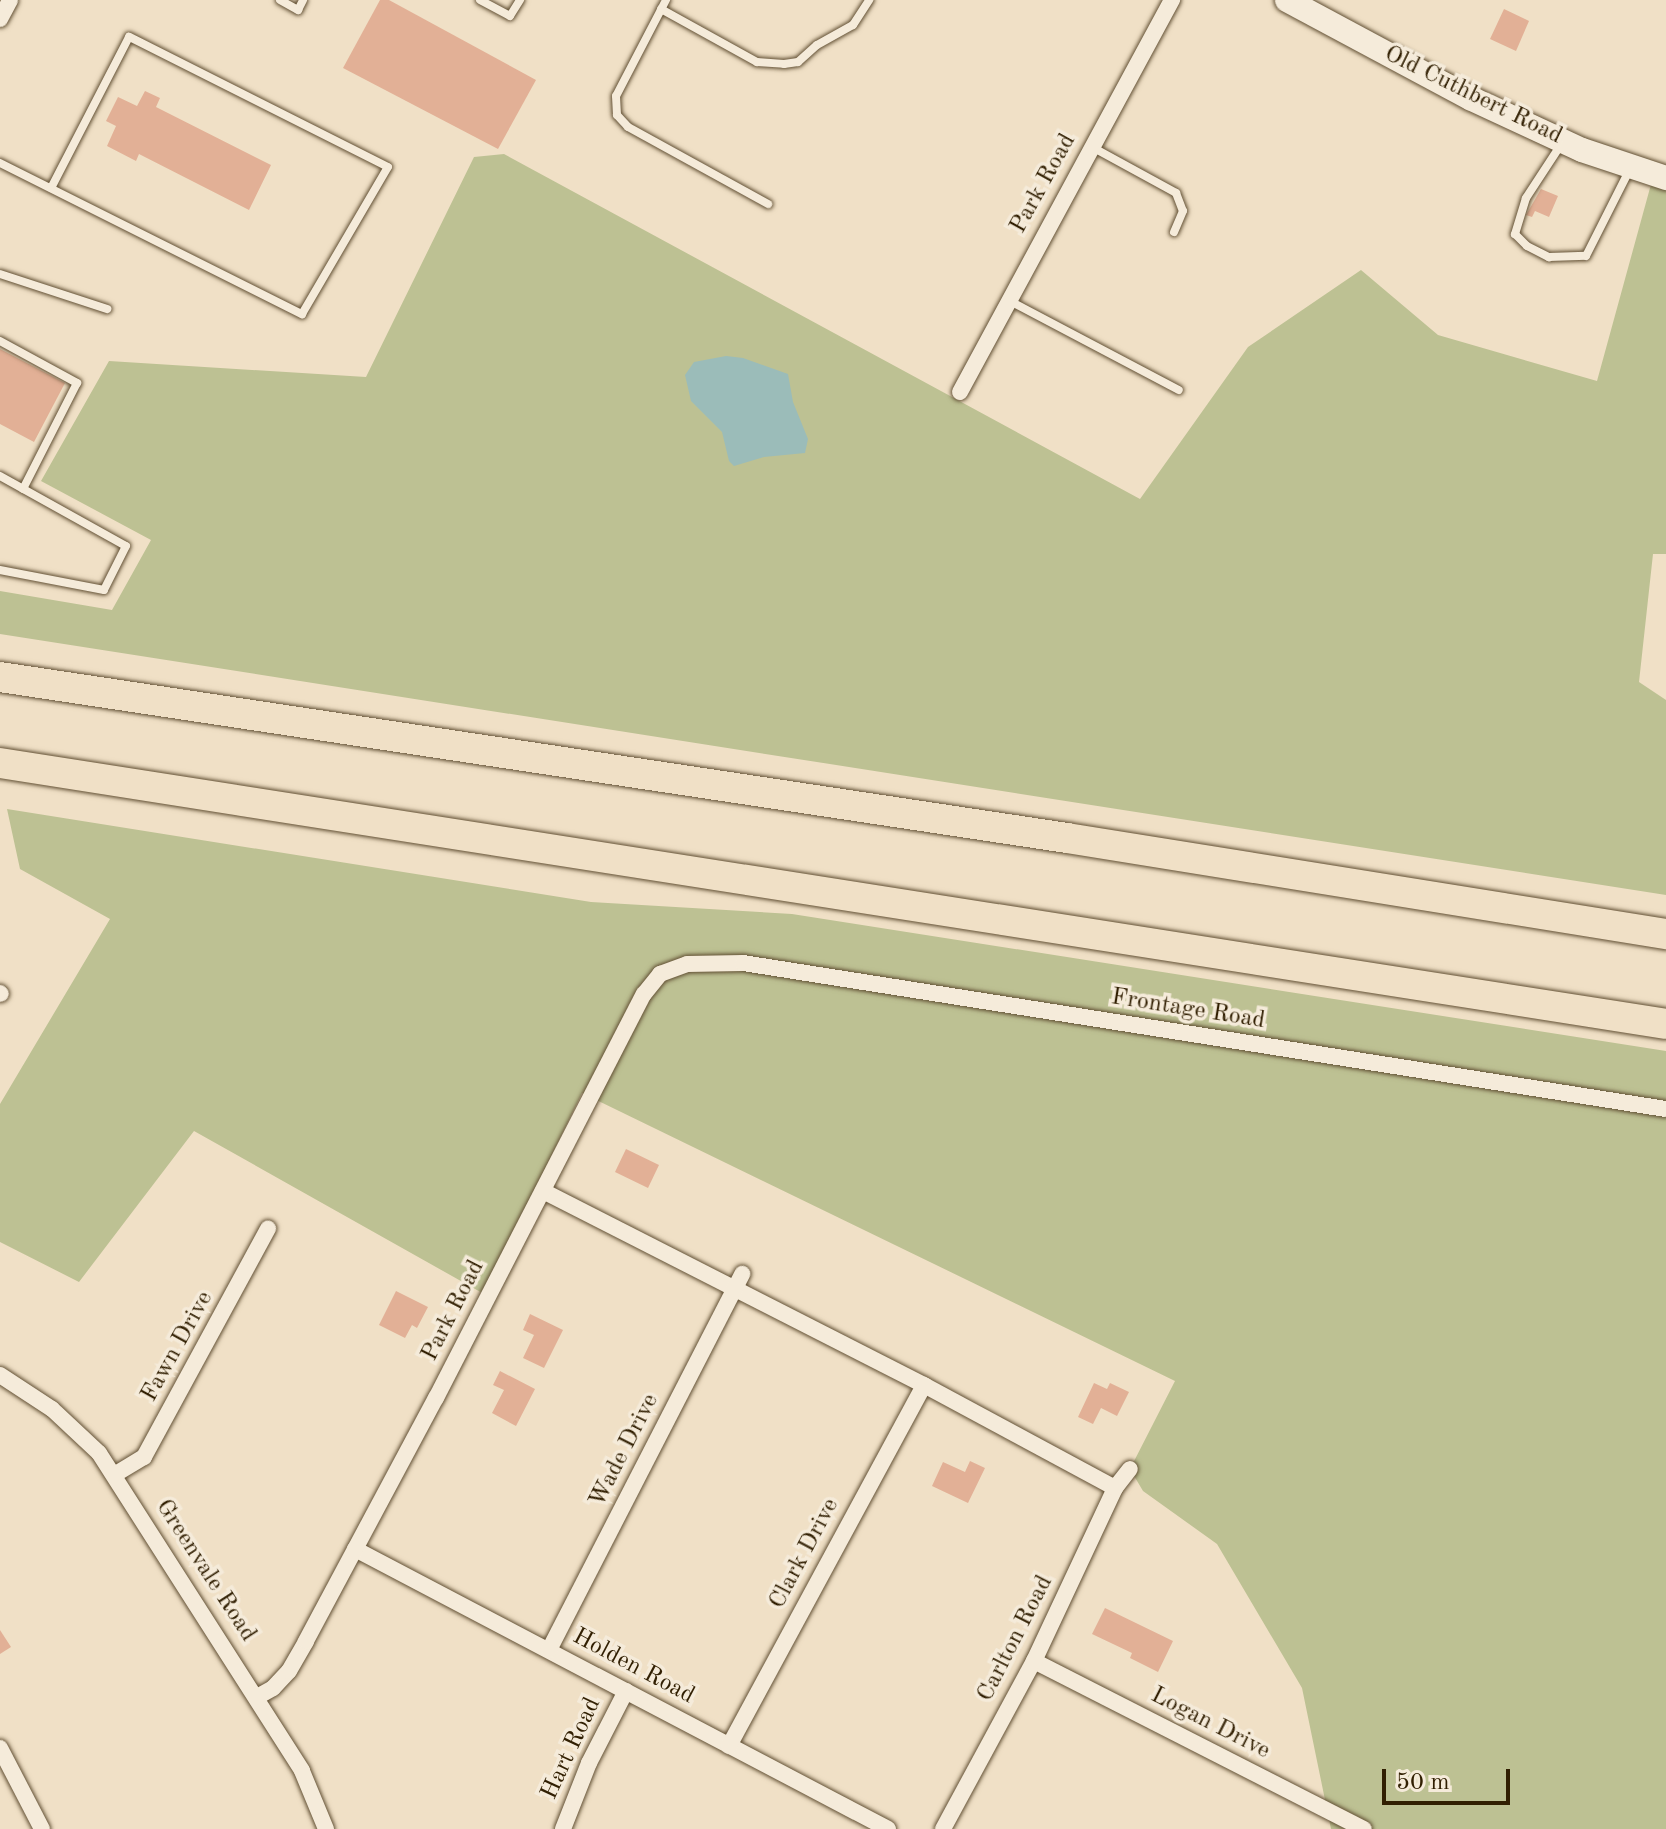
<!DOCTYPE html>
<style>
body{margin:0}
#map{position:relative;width:1666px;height:1829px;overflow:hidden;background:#f0e0c6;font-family:"Old Standard TT",serif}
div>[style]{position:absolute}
.green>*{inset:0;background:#bdc193}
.water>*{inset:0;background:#9bbcb9}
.building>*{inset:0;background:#e2b096}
.roads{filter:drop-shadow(0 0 2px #614f33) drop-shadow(0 0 2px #614f33)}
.lane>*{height:8px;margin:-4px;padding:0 4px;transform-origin:4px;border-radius:4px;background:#f5ebda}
.street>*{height:16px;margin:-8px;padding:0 8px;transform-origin:8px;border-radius:8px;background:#f5ebda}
.secondary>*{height:24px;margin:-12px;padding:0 12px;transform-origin:12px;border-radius:12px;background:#f5ebda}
.highway>*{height:30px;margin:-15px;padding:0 15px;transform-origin:15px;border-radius:15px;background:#f0e0c6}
span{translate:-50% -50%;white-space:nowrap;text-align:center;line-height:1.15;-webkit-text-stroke:7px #f5ebda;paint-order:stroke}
.street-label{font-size:24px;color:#311f02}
.scale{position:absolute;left:1382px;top:1769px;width:128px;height:36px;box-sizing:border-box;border:4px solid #311f02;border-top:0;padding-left:10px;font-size:24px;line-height:28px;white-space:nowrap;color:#311f02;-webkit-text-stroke:6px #f5ebda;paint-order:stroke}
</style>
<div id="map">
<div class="green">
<i style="clip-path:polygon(504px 154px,1140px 499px,1248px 347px,1361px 270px,1438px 335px,1597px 381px,1653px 177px,1666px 180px,1666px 554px,1653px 554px,1639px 682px,1666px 700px,1666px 895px,0 634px,0 591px,112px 610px,151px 540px,41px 481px,109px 361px,366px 377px,474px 157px)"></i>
<i style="clip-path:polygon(7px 809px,591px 902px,792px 914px,1666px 1051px,1666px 1829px,1331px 1829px,1302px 1688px,1217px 1544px,1143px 1491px,1130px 1469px,1175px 1381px,582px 1093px,484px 1294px,194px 1131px,79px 1282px,0 1242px,0 1104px,110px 919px,20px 869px)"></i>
</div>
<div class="water">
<i style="clip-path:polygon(726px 356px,743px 358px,788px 374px,793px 402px,808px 439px,805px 453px,764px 457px,734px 466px,729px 461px,722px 432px,691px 401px,685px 375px,694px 362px)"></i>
</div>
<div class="building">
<i style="clip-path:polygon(380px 0,389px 0,536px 80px,498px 149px,343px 68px)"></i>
<i style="clip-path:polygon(1504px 9px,1529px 21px,1516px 51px,1490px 39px)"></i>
<i style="clip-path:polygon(145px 91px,160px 98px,156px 107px,271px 165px,249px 210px,139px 154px,136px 161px,107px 146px,116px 126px,106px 121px,118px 97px,137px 106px)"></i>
<i style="clip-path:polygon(1541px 189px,1558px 196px,1549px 217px,1535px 211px,1532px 217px,1526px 215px)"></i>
<i style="clip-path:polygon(0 349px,65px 383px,34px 442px,0 424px)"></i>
<i style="clip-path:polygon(626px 1149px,659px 1165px,648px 1188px,615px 1172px)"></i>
<i style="clip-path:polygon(396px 1291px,428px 1307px,417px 1328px,412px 1325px,405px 1338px,379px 1325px)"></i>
<i style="clip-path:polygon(530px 1314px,563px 1330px,544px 1368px,523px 1358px,534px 1335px,523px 1330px)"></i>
<i style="clip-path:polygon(500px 1371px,535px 1389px,516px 1426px,492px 1413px,504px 1390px,493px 1385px)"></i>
<i style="clip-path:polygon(1094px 1383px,1107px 1389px,1110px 1383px,1129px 1392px,1117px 1416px,1101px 1408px,1093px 1424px,1078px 1417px)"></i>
<i style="clip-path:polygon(970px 1461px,985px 1468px,968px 1503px,932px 1486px,943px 1462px,965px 1472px)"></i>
<i style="clip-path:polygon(1105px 1608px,1173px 1641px,1158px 1672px,1130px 1658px,1132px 1653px,1092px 1634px)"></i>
<i style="clip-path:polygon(0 1630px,11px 1647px,0 1654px)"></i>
</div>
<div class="roads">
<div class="lane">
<i style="left:280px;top:0;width:21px;rotate:29deg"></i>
<i style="left:298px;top:10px;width:11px;rotate:-63deg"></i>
<i style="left:480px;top:0;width:34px;rotate:28deg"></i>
<i style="left:510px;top:16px;width:19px;rotate:-58deg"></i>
<i style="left:666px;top:0;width:108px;rotate:117.5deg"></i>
<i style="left:616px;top:96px;width:19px;rotate:87deg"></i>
<i style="left:617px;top:115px;width:16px;rotate:47deg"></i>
<i style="left:628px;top:127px;width:160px;rotate:28.8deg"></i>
<i style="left:661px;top:9px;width:110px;rotate:28.9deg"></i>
<i style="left:757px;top:62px;width:27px;rotate:4deg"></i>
<i style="left:784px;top:64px;width:14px;rotate:-8deg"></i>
<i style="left:798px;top:62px;width:25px;rotate:-42deg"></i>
<i style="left:817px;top:45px;width:41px;rotate:-29.1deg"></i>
<i style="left:853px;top:25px;width:30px;rotate:-57deg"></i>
<i style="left:1562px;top:143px;width:66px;rotate:123.2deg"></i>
<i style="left:1526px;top:198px;width:38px;rotate:107deg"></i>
<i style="left:1515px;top:234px;width:17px;rotate:45deg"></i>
<i style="left:1527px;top:246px;width:25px;rotate:27deg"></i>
<i style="left:1549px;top:257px;width:37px;rotate:-2deg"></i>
<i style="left:1586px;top:256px;width:97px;rotate:-63.2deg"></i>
<i style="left:1092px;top:147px;width:96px;rotate:28.7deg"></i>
<i style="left:1176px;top:193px;width:19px;rotate:69deg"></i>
<i style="left:1183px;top:211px;width:23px;rotate:113deg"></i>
<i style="left:0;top:163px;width:338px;rotate:26.6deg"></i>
<i style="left:302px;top:314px;width:170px;rotate:-59.7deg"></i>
<i style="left:388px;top:167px;width:290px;rotate:-153.3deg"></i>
<i style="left:129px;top:37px;width:170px;rotate:117.3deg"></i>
<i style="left:0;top:274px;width:113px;rotate:18.1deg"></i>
<i style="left:1008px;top:300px;width:193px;rotate:27.8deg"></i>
<i style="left:0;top:341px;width:88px;rotate:28.6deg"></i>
<i style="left:77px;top:383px;width:119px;rotate:117deg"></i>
<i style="left:0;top:476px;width:144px;rotate:29.1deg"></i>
<i style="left:126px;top:546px;width:49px;rotate:116.6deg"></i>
<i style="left:104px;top:590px;width:106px;rotate:-169.1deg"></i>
</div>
<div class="street">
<i style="left:0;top:19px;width:21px;rotate:-62deg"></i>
<i style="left:960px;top:392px;width:446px;rotate:-61.6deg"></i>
<i style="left:0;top:993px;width:1px;rotate:45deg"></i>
<i style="left:543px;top:1191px;width:428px;rotate:27deg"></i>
<i style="left:924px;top:1385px;width:217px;rotate:28.3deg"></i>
<i style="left:0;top:1375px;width:62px;rotate:33.2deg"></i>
<i style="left:52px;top:1409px;width:64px;rotate:43.1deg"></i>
<i style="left:99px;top:1453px;width:377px;rotate:57.4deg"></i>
<i style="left:302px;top:1771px;width:63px;rotate:67.5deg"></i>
<i style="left:114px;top:1475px;width:35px;rotate:-31deg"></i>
<i style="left:144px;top:1457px;width:260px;rotate:-61.5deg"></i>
<i style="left:355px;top:1549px;width:602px;rotate:27.71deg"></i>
<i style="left:549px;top:1650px;width:423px;rotate:-62.8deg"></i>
<i style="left:1034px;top:1661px;width:370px;rotate:27deg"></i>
<i style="left:257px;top:1697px;width:18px;rotate:-29deg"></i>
<i style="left:273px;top:1688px;width:23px;rotate:-47deg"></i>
<i style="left:289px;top:1671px;width:34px;rotate:-60deg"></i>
<i style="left:306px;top:1641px;width:276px;rotate:-61.9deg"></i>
<i style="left:436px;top:1398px;width:454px;rotate:-62.8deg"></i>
<i style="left:644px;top:994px;width:26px;rotate:-51deg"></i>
<i style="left:660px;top:974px;width:29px;rotate:-20deg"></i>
<i style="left:687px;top:964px;width:56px;rotate:-1deg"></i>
<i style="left:743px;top:963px;width:934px;rotate:8.99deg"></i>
<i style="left:729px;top:1746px;width:410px;rotate:-61.6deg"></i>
<i style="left:0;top:1748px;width:91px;rotate:62.6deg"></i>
<i style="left:563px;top:1829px;width:71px;rotate:-68.5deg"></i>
<i style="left:589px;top:1763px;width:81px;rotate:-62.8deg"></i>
<i style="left:943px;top:1829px;width:191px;rotate:-61.6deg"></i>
<i style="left:1034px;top:1661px;width:191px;rotate:-64.9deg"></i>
<i style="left:1115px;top:1488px;width:24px;rotate:-52deg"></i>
</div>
<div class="secondary">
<i style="left:1287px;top:0;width:208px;rotate:28.2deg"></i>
<i style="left:1470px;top:98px;width:123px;rotate:24.9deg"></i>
<i style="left:1582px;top:150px;width:89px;rotate:18.4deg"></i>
</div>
<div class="highway">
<i style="left:0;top:677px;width:1079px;rotate:8.58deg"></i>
<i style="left:1067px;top:838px;width:607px;rotate:9.11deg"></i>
<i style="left:0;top:763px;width:1686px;rotate:8.9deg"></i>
</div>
</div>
<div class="street-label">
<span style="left:1473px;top:96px;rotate:26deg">Old Cuthbert Road</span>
<span style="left:1044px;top:184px;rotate:-61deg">Park Road</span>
<span style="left:1188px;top:1010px;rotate:9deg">Frontage Road</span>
<span style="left:454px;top:1311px;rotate:-63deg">Park Road</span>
<span style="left:178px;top:1347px;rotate:-61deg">Fawn Drive</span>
<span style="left:625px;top:1451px;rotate:-63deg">Wade Drive</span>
<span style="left:805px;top:1554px;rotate:-62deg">Clark Drive</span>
<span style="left:205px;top:1571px;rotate:57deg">Greenvale Road</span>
<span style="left:1016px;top:1639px;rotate:-63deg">Carlton Road</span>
<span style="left:633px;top:1667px;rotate:28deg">Holden Road</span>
<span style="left:1210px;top:1724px;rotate:27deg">Logan Drive</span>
<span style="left:572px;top:1749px;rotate:-65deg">Hart Road</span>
</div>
<div class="scale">50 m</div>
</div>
